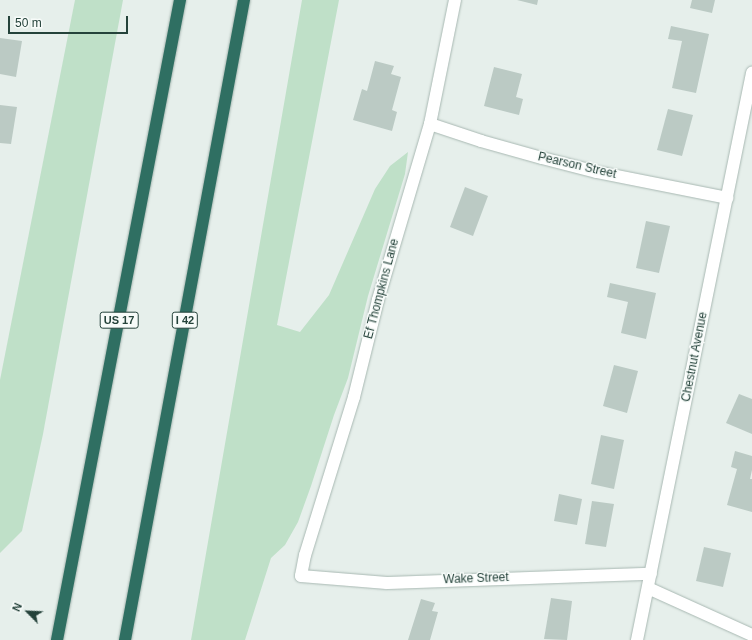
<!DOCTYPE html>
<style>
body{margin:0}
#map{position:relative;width:752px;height:640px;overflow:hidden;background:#e6efeb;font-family:Helvetica,sans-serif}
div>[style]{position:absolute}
.green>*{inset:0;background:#bfe0c8}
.building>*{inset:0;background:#bbcac4}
.roads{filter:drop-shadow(0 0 1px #a8b8b2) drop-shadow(0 0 1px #a8b8b2)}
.minor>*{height:12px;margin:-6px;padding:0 6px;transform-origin:6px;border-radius:6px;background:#fff}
.motorway>*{height:12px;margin:-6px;padding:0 6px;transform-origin:6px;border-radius:6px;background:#2f6f62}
span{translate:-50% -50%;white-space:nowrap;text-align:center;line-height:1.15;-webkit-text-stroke:3px #f7fbf9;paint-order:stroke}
.shield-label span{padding:1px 3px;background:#f7fbf9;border:1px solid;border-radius:3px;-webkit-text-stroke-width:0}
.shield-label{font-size:11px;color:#24423a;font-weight:700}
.street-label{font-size:12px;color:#24423a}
.north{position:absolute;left:8px;top:592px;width:40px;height:40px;-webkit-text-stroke:3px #f7fbf9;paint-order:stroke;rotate:294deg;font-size:11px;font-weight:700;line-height:16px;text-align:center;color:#24423a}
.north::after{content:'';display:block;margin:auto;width:14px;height:18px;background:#24423a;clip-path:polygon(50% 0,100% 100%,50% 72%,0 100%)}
.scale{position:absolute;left:8px;top:16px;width:120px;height:18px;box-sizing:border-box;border:2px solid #24423a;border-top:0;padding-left:5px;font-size:12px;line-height:14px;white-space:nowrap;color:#24423a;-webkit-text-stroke:3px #f7fbf9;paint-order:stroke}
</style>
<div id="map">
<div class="green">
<i style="clip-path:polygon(75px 0,123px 0,43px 434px,22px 531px,0 553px,0 380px)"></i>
<i style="clip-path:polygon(302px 0,339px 0,277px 325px,300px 332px,329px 295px,375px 189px,390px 166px,408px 152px,405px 174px,368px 296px,348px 378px,334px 415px,311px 486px,298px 522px,285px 545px,271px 558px,245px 640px,191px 640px)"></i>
</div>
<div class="building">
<i style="clip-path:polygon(517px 0,538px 0,537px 5px)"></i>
<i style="clip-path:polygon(692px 0,715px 0,712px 13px,690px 8px)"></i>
<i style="clip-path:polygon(671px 26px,709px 34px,696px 93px,672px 88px,682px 41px,668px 39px)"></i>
<i style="clip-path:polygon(0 38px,22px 41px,16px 77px,0 74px)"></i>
<i style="clip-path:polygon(375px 61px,394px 66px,391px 74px,401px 77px,392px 110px,397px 112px,392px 131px,353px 120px,362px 89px,367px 91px)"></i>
<i style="clip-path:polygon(494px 67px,522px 74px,516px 97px,523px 99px,519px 115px,484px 106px)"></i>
<i style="clip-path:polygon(0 105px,17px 107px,11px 144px,0 143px)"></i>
<i style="clip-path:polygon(668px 109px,693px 115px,682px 156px,657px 150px)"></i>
<i style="clip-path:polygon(465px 187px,488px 196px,473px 236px,450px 227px)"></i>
<i style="clip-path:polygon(646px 221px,670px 226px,659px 273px,636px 268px)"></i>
<i style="clip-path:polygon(610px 283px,656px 293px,646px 339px,621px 333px,628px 302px,607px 297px)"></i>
<i style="clip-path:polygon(614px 365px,638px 371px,627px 413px,603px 406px)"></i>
<i style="clip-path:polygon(739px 394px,752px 399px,752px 434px,726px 423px)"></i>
<i style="clip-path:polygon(601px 435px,624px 440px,614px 489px,591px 484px)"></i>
<i style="clip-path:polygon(735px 451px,752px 456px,752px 470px,750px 479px,752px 479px,752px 512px,727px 505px,737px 469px,731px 467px)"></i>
<i style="clip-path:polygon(559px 494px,582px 499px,577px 525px,554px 521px)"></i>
<i style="clip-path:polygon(592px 501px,614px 504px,606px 547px,585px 544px)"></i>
<i style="clip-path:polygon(704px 547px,731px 553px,723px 587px,696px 581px)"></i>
<i style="clip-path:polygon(551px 598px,572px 601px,567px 640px,544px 639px)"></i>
<i style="clip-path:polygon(421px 599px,435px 603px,432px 611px,438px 612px,430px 640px,408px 640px)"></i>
</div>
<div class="roads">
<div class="minor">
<i style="left:455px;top:0;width:126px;rotate:101.4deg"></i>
<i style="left:430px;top:124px;width:184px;rotate:106.5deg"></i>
<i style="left:378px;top:300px;width:100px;rotate:103.9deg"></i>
<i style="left:354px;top:397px;width:165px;rotate:107.2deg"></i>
<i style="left:305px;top:555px;width:21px;rotate:101deg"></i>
<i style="left:301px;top:576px;width:86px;rotate:4.7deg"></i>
<i style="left:387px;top:583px;width:264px;rotate:-2deg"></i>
<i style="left:430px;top:124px;width:54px;rotate:18.4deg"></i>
<i style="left:481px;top:141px;width:63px;rotate:15.6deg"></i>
<i style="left:542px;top:158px;width:57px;rotate:14.3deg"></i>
<i style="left:597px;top:172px;width:133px;rotate:11.3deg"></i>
<i style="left:648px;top:588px;width:114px;rotate:24.3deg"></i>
<i style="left:637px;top:640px;width:579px;rotate:-78.53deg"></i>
</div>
<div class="motorway">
<i style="left:57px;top:640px;width:652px;rotate:-79.12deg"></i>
<i style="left:125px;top:640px;width:651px;rotate:-79.47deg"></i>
</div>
</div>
<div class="shield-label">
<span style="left:119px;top:320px">US 17</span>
<span style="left:185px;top:320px">I 42</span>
</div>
<div class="street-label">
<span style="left:577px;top:166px;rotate:13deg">Pearson Street</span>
<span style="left:382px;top:289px;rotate:-75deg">Ef Thompkins Lane</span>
<span style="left:695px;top:357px;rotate:-79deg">Chestnut Avenue</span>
<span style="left:476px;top:579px;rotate:-2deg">Wake Street</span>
</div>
<div class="north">N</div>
<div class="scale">50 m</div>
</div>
